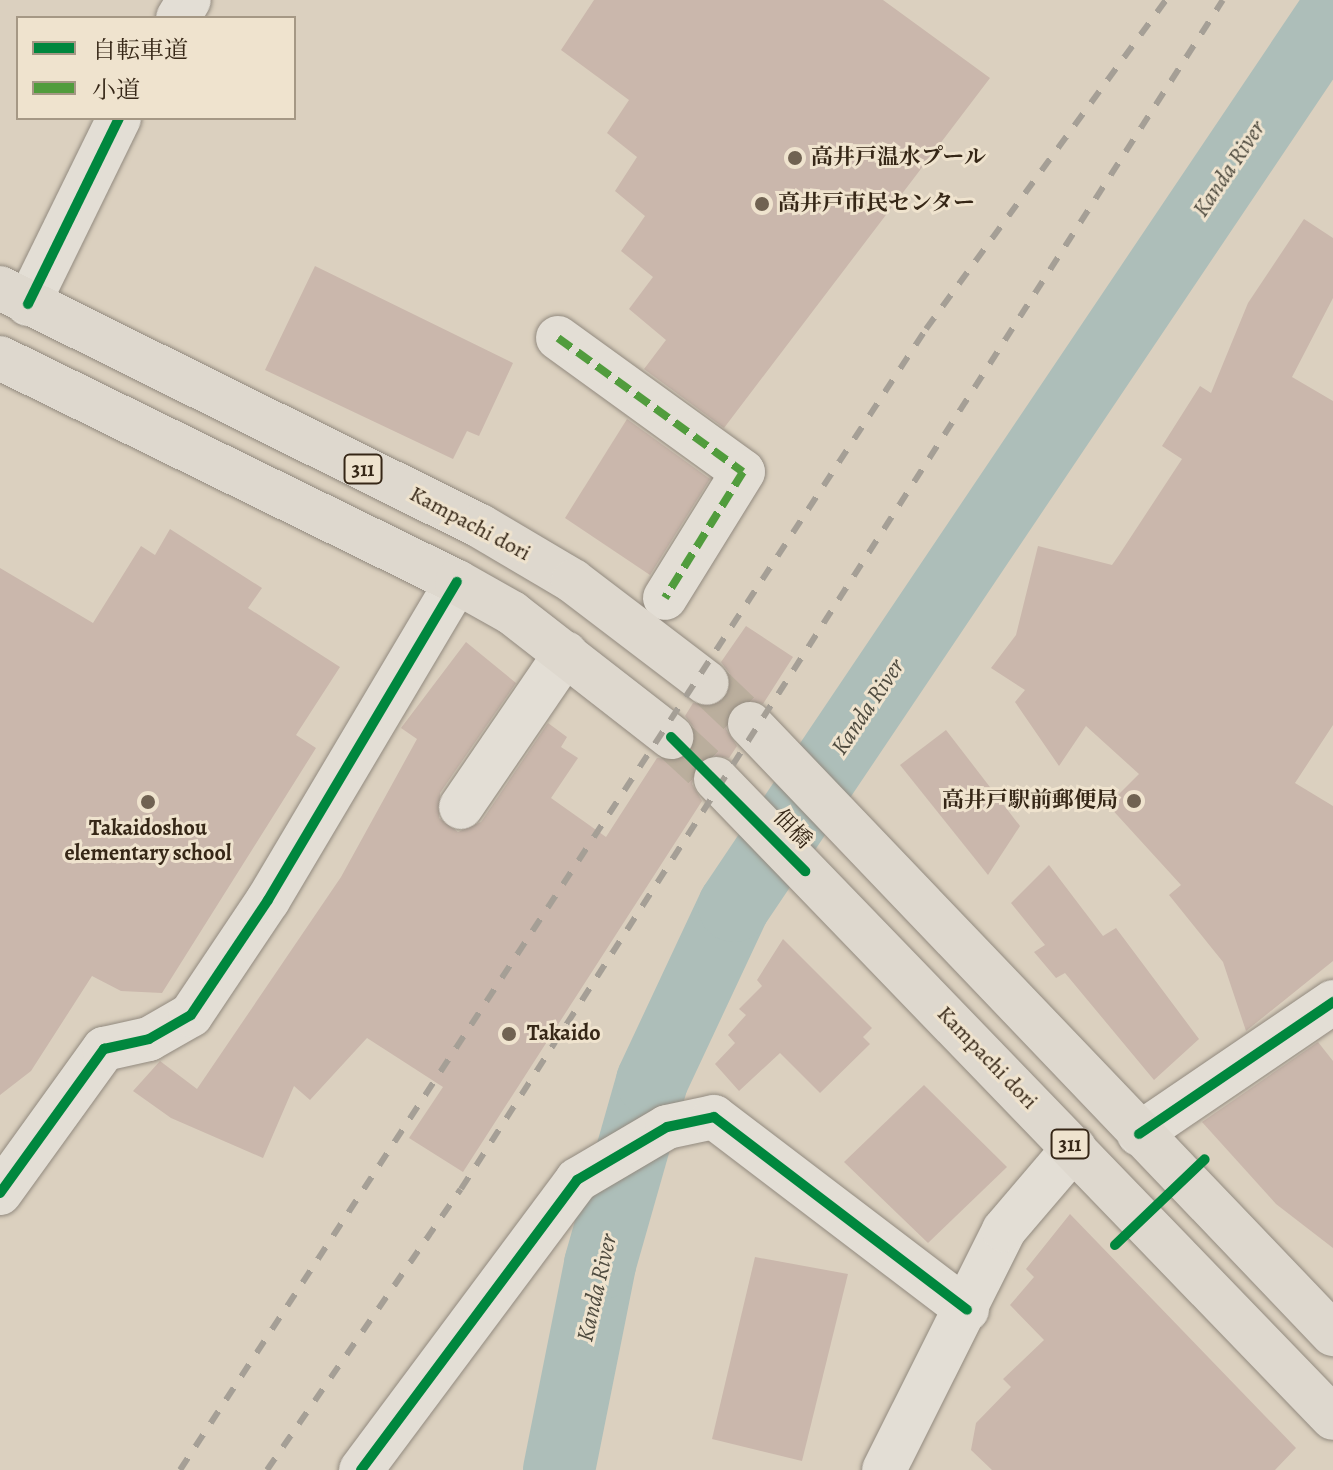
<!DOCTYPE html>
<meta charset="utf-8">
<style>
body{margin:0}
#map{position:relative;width:1333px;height:1470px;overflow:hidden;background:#dbd0bf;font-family:Alegreya,"Noto Serif JP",serif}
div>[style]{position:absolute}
.river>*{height:72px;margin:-36px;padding:0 36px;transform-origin:36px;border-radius:36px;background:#adbeb9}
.building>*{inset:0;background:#cab7ac}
.major-tunnel>*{height:44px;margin-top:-22px;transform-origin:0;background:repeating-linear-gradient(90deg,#baae9d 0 44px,transparent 0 66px)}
.roads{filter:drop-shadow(0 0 2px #928a7f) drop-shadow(0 0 2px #928a7f)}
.minor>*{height:44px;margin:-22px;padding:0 22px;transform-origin:22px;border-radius:22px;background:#e3ded5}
.major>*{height:44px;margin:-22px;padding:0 22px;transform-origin:22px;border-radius:22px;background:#ded8ce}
.rail>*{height:6px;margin-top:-3px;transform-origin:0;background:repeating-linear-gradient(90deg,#a59f96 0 14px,transparent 0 28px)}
.quiet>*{height:8px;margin-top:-4px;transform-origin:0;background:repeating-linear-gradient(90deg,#519c3d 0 16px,transparent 0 24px)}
.cycleway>*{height:10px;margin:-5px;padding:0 5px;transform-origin:5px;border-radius:5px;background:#00873e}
.dots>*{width:22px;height:22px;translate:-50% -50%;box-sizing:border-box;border:4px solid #efe3ce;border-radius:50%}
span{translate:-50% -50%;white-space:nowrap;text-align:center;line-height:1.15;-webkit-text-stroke:6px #efe3ce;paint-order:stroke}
.shield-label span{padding:2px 6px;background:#efe3ce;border:2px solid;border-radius:6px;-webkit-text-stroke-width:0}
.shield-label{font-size:20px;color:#362717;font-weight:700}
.poi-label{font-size:22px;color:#362717;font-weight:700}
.left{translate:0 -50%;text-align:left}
.right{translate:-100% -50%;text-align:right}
.street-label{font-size:22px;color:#362717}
.water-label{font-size:24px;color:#4f4b3f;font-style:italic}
.legend{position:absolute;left:16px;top:16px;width:280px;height:104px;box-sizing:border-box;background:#efe3ce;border:2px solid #a59885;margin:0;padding:10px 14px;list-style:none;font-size:24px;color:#362717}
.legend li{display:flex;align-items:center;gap:16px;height:40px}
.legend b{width:40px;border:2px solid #a59885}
</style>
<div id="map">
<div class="river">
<i style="left:559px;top:1470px;width:210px;rotate:-78.7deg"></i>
<i style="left:600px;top:1264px;width:190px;rotate:-74.1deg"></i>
<i style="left:652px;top:1081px;width:193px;rotate:-64.9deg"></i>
<i style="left:734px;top:906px;width:1074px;rotate:-56.09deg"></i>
</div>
<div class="building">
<i style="clip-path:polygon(594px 0,883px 0,990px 78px,724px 428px,644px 369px,666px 340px,629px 309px,653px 277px,621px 251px,645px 216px,615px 191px,637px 157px,607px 133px,629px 100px,561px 50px)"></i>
<i style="clip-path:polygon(1304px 219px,1333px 238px,1333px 298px,1292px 377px,1333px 401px,1333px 725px,1295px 783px,1333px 806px,1333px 961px,1246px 1031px,1223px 962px,1169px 895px,1181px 885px,1108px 805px,1139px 774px,1086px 726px,1059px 766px,1015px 702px,1025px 690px,991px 668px,1016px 635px,1038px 546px,1112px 565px,1119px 555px,1182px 459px,1162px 446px,1200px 386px,1211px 393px,1248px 303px)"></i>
<i style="clip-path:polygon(315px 266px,513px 363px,479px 436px,467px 431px,453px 459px,265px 370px)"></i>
<i style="clip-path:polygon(627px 419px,710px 479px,650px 575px,565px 518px)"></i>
<i style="clip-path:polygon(170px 529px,262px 588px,248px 608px,340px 667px,296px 735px,316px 748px,162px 993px,121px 991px,92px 976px,31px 1071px,0 1095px,0 568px,93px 623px,141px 546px,155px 555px)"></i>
<i style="clip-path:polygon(746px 626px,793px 657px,763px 704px,745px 700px,732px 707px,726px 729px,737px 746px,729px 758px,711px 755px,698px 762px,692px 784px,702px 801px,463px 1172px,409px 1138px,443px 1087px,367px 1038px,310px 1100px,294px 1086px,263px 1158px,171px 1118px,133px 1091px,160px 1061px,197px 1089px,341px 877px,417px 739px,401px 728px,466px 642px,516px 683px,440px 793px,439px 818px,458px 832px,481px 822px,548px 723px,567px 737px,561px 747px,578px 758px,551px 798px,606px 837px,657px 758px,680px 760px,691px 752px,694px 728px,685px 716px,693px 703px,716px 706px,727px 697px,730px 674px,721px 662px)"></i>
<i style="clip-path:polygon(946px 730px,1020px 826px,988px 875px,900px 765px)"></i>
<i style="clip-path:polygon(1049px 865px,1103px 936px,1116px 928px,1199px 1039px,1154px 1080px,1065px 973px,1056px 978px,1034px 952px,1045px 945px,1011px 903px)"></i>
<i style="clip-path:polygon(783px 939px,872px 1028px,863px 1037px,870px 1044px,820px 1093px,780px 1053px,739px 1091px,715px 1064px,735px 1043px,728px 1035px,746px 1015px,739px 1009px,762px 986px,757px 980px)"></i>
<i style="clip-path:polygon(1318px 1042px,1333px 1061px,1333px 1248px,1276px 1204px,1202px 1122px)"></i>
<i style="clip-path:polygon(924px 1085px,1007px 1167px,928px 1243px,844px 1162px)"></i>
<i style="clip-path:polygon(1070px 1214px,1296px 1448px,1275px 1470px,992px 1470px,971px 1450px,976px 1423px,1011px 1387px,1003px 1379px,1044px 1340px,1010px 1305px,1034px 1277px,1026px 1269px)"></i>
<i style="clip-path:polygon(755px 1257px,848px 1274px,802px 1461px,712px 1439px)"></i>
</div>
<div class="major-tunnel">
<i style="left:707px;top:683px;width:59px;rotate:43.6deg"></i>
<i style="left:671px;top:737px;width:62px;rotate:43deg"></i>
</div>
<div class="roads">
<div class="minor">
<i style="left:178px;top:18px;width:21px;rotate:-59deg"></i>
<i style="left:28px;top:304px;width:207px;rotate:-63.9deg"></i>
<i style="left:558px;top:338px;width:228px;rotate:35.9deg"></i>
<i style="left:743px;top:472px;width:148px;rotate:121.8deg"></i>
<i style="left:461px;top:807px;width:186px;rotate:-55.7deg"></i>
<i style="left:1139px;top:1134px;width:235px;rotate:-34.2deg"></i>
<i style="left:0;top:1193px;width:178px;rotate:-54.2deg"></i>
<i style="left:104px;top:1049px;width:46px;rotate:-12.5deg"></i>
<i style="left:149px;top:1039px;width:48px;rotate:-29.7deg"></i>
<i style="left:191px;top:1015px;width:138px;rotate:-56.2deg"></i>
<i style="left:268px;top:900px;width:370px;rotate:-59.3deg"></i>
<i style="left:361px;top:1470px;width:362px;rotate:-53.3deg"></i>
<i style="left:577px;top:1180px;width:104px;rotate:-30.5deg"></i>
<i style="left:667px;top:1127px;width:48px;rotate:-12deg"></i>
<i style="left:714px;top:1117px;width:318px;rotate:37.3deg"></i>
<i style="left:884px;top:1470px;width:268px;rotate:-63.4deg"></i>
<i style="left:1004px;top:1230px;width:108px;rotate:-49.5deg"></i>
</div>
<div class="major">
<i style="left:0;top:288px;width:536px;rotate:26.37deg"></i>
<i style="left:480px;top:526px;width:108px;rotate:30.6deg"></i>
<i style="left:573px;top:581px;width:168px;rotate:37.3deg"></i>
<i style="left:0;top:358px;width:509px;rotate:26.11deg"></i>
<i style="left:457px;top:582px;width:63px;rotate:29.4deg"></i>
<i style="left:512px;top:613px;width:202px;rotate:37.9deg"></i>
<i style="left:750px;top:724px;width:844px;rotate:46.3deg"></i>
<i style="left:716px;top:779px;width:888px;rotate:46deg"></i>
</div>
</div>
<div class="rail">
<i style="left:180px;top:1470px;width:1363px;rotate:-56.82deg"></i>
<i style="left:926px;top:329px;width:407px;rotate:-53.9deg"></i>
<i style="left:267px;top:1470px;width:341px;rotate:-55.4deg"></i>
<i style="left:461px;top:1189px;width:1412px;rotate:-57.35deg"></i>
</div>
<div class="quiet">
<i style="left:558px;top:338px;width:228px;rotate:35.9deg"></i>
<i style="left:743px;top:472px;width:148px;rotate:121.8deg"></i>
</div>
<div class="cycleway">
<i style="left:28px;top:304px;width:207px;rotate:-63.9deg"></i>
<i style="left:671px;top:737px;width:190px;rotate:45deg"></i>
<i style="left:1139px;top:1134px;width:235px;rotate:-34.2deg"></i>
<i style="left:0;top:1193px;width:178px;rotate:-54.2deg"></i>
<i style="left:104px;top:1049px;width:46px;rotate:-12.5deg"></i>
<i style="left:149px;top:1039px;width:48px;rotate:-29.7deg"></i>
<i style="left:191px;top:1015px;width:138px;rotate:-56.2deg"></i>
<i style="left:268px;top:900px;width:370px;rotate:-59.3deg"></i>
<i style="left:1115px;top:1245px;width:124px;rotate:-43.7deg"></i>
<i style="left:361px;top:1470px;width:362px;rotate:-53.3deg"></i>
<i style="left:577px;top:1180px;width:104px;rotate:-30.5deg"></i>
<i style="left:667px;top:1127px;width:48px;rotate:-12deg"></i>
<i style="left:714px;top:1117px;width:318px;rotate:37.3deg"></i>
</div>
<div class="dots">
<i style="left:795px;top:158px;background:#706252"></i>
<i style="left:762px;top:204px;background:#706252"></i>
<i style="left:1134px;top:801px;background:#706252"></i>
<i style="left:148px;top:802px;background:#706252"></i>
<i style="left:509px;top:1034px;background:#706252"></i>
</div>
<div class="shield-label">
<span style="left:363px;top:469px">311</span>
<span style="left:1070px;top:1144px">311</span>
</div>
<div class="poi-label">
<span class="left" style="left:811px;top:158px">高井戸温水プール</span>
<span class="left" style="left:778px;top:204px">高井戸市民センター</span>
<span class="right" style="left:1118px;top:801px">高井戸駅前郵便局</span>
<span style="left:148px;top:841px">Takaidoshou<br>elementary school</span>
<span class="left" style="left:527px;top:1034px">Takaido</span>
</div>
<div class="street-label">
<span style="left:470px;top:524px;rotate:28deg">Kampachi dori</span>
<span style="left:792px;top:829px;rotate:46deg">佃橋</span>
<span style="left:987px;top:1058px;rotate:46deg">Kampachi dori</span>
</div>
<div class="water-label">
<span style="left:1229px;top:169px;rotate:-56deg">Kanda River</span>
<span style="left:868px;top:707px;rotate:-56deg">Kanda River</span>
<span style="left:597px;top:1288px;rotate:-77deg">Kanda River</span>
</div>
<ul class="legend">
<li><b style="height:10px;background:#00873e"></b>自転車道</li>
<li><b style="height:10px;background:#519c3d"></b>小道</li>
</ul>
</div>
